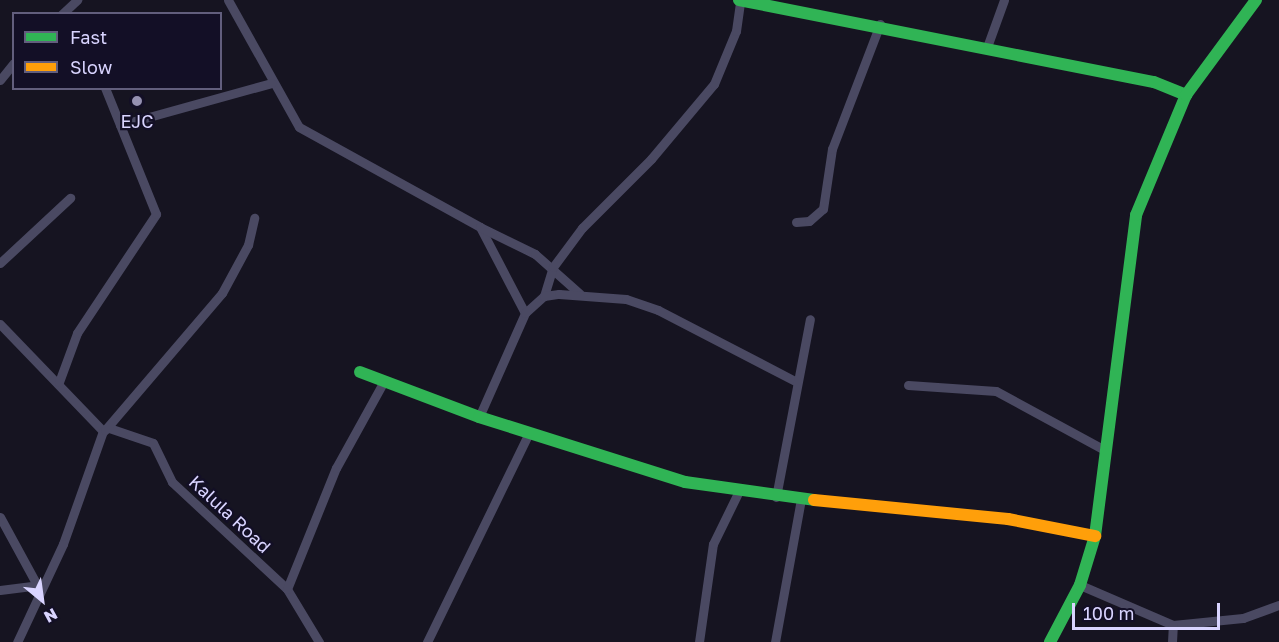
<!DOCTYPE html>
<style>
body{margin:0}
#map{position:relative;width:1279px;height:642px;overflow:hidden;background:#161421;font-family:"Golos Text",sans-serif}
div>[style]{position:absolute}
.street>*{height:9px;margin:-4.5px;padding:0 4.5px;transform-origin:4.5px;border-radius:4.5px;background:#4a4962}
.fast>*{height:12px;margin:-6px;padding:0 6px;transform-origin:6px;border-radius:6px;background:#30b455}
.slow>*{height:12px;margin:-6px;padding:0 6px;transform-origin:6px;border-radius:6px;background:#ff9f0a}
.dots>*{width:16px;height:16px;translate:-50% -50%;box-sizing:border-box;border:3px solid #130f26;border-radius:50%}
span{translate:-50% -50%;white-space:nowrap;text-align:center;line-height:1.15;-webkit-text-stroke:4.5px #130f26;paint-order:stroke}
.poi-label{font-size:18px;color:#d9d4ff}
.street-label{font-size:18px;color:#d9d4ff}
.legend{position:absolute;left:12px;top:12px;width:210px;height:78px;box-sizing:border-box;background:#130f26;border:2px solid #625e7d;margin:0;padding:8px 10px;list-style:none;font-size:18px;color:#d9d4ff}
.legend li{display:flex;align-items:center;gap:12px;height:30px}
.legend b{width:30px;border:2px solid #625e7d}
.north{position:absolute;left:12px;top:570px;width:60px;height:60px;-webkit-text-stroke:4px #130f26;paint-order:stroke;rotate:151deg;font-size:16px;font-weight:700;line-height:24px;text-align:center;color:#d9d4ff}
.north::after{content:'';display:block;margin:auto;width:21px;height:27px;background:#d9d4ff;clip-path:polygon(50% 0,100% 100%,50% 72%,0 100%)}
.scale{position:absolute;left:1072px;top:603px;width:148px;height:27px;box-sizing:border-box;border:3px solid #d9d4ff;border-top:0;padding-left:8px;font-size:18px;line-height:21px;white-space:nowrap;color:#d9d4ff;-webkit-text-stroke:4px #130f26;paint-order:stroke}
</style>
<div id="map">
<div class="street">
<i style="left:228px;top:0;width:145px;rotate:60.8deg"></i>
<i style="left:299px;top:127px;width:207px;rotate:28.9deg"></i>
<i style="left:480px;top:227px;width:97px;rotate:62.4deg"></i>
<i style="left:62px;top:14px;width:21px;rotate:-43deg"></i>
<i style="left:987px;top:47px;width:50px;rotate:-70.1deg"></i>
<i style="left:0;top:80px;width:22px;rotate:-51deg"></i>
<i style="left:120px;top:125px;width:157px;rotate:-15.5deg"></i>
<i style="left:796px;top:222px;width:13px;rotate:-4deg"></i>
<i style="left:809px;top:221px;width:18px;rotate:-41deg"></i>
<i style="left:823px;top:209px;width:61px;rotate:-81.5deg"></i>
<i style="left:832px;top:149px;width:134px;rotate:-69deg"></i>
<i style="left:480px;top:227px;width:61px;rotate:26.1deg"></i>
<i style="left:535px;top:254px;width:60px;rotate:41.6deg"></i>
<i style="left:0;top:263px;width:96px;rotate:-42.9deg"></i>
<i style="left:544px;top:296px;width:30px;rotate:-73deg"></i>
<i style="left:553px;top:267px;width:49px;rotate:-53.4deg"></i>
<i style="left:582px;top:228px;width:98px;rotate:-45deg"></i>
<i style="left:651px;top:159px;width:98px;rotate:-50deg"></i>
<i style="left:714px;top:84px;width:57px;rotate:-67.5deg"></i>
<i style="left:736px;top:31px;width:30px;rotate:-82deg"></i>
<i style="left:0;top:324px;width:149px;rotate:46.1deg"></i>
<i style="left:103px;top:431px;width:120px;rotate:109.5deg"></i>
<i style="left:63px;top:544px;width:108px;rotate:115.1deg"></i>
<i style="left:59px;top:382px;width:52px;rotate:-69.8deg"></i>
<i style="left:77px;top:333px;width:143px;rotate:-56.4deg"></i>
<i style="left:156px;top:214px;width:136px;rotate:-112deg"></i>
<i style="left:908px;top:385px;width:88px;rotate:3.9deg"></i>
<i style="left:996px;top:391px;width:122px;rotate:28.5deg"></i>
<i style="left:479px;top:417px;width:114px;rotate:-66.1deg"></i>
<i style="left:525px;top:313px;width:25px;rotate:-42deg"></i>
<i style="left:544px;top:296px;width:15px;rotate:-8deg"></i>
<i style="left:559px;top:294px;width:67px;rotate:4.3deg"></i>
<i style="left:626px;top:299px;width:34px;rotate:19deg"></i>
<i style="left:658px;top:310px;width:154px;rotate:27.4deg"></i>
<i style="left:109px;top:428px;width:46px;rotate:18.8deg"></i>
<i style="left:153px;top:443px;width:43px;rotate:64deg"></i>
<i style="left:172px;top:482px;width:157px;rotate:42.9deg"></i>
<i style="left:287px;top:589px;width:62px;rotate:58.9deg"></i>
<i style="left:105px;top:430px;width:180px;rotate:-49.5deg"></i>
<i style="left:222px;top:293px;width:55px;rotate:-61.6deg"></i>
<i style="left:248px;top:245px;width:28px;rotate:-77deg"></i>
<i style="left:776px;top:497px;width:181px;rotate:-79.2deg"></i>
<i style="left:0;top:517px;width:77px;rotate:61.4deg"></i>
<i style="left:1080px;top:585px;width:101px;rotate:23.3deg"></i>
<i style="left:1173px;top:625px;width:70px;rotate:-5.7deg"></i>
<i style="left:1243px;top:618px;width:38px;rotate:-20deg"></i>
<i style="left:287px;top:589px;width:131px;rotate:-68deg"></i>
<i style="left:336px;top:468px;width:99px;rotate:-61.1deg"></i>
<i style="left:0;top:590px;width:40px;rotate:-7.1deg"></i>
<i style="left:427px;top:642px;width:233px;rotate:-64deg"></i>
<i style="left:699px;top:642px;width:99px;rotate:-81.9deg"></i>
<i style="left:713px;top:544px;width:57px;rotate:-63.9deg"></i>
<i style="left:775px;top:642px;width:145px;rotate:-79.7deg"></i>
<i style="left:1172px;top:642px;width:17px;rotate:-87deg"></i>
</div>
<div class="fast">
<i style="left:739px;top:0;width:423px;rotate:11.2deg"></i>
<i style="left:1154px;top:82px;width:35px;rotate:22deg"></i>
<i style="left:360px;top:372px;width:127px;rotate:20.7deg"></i>
<i style="left:479px;top:417px;width:216px;rotate:17.5deg"></i>
<i style="left:685px;top:482px;width:130px;rotate:7.9deg"></i>
<i style="left:1050px;top:642px;width:64px;rotate:-62.2deg"></i>
<i style="left:1080px;top:585px;width:51px;rotate:-73deg"></i>
<i style="left:1095px;top:536px;width:324px;rotate:-82.7deg"></i>
<i style="left:1136px;top:215px;width:130px;rotate:-67.4deg"></i>
<i style="left:1186px;top:95px;width:118px;rotate:-53.6deg"></i>
</div>
<div class="slow">
<i style="left:814px;top:500px;width:195px;rotate:5.6deg"></i>
<i style="left:1008px;top:519px;width:89px;rotate:11.1deg"></i>
</div>
<div class="dots">
<i style="left:137px;top:101px;background:#9591b1"></i>
</div>
<div class="poi-label">
<span style="left:137px;top:121px">EJC</span>
</div>
<div class="street-label">
<span style="left:230px;top:514px;rotate:43deg">Kalula Road</span>
</div>
<ul class="legend">
<li><b style="height:8px;background:#30b455"></b>Fast</li>
<li><b style="height:8px;background:#ff9f0a"></b>Slow</li>
</ul>
<div class="north">N</div>
<div class="scale">100 m</div>
</div>
